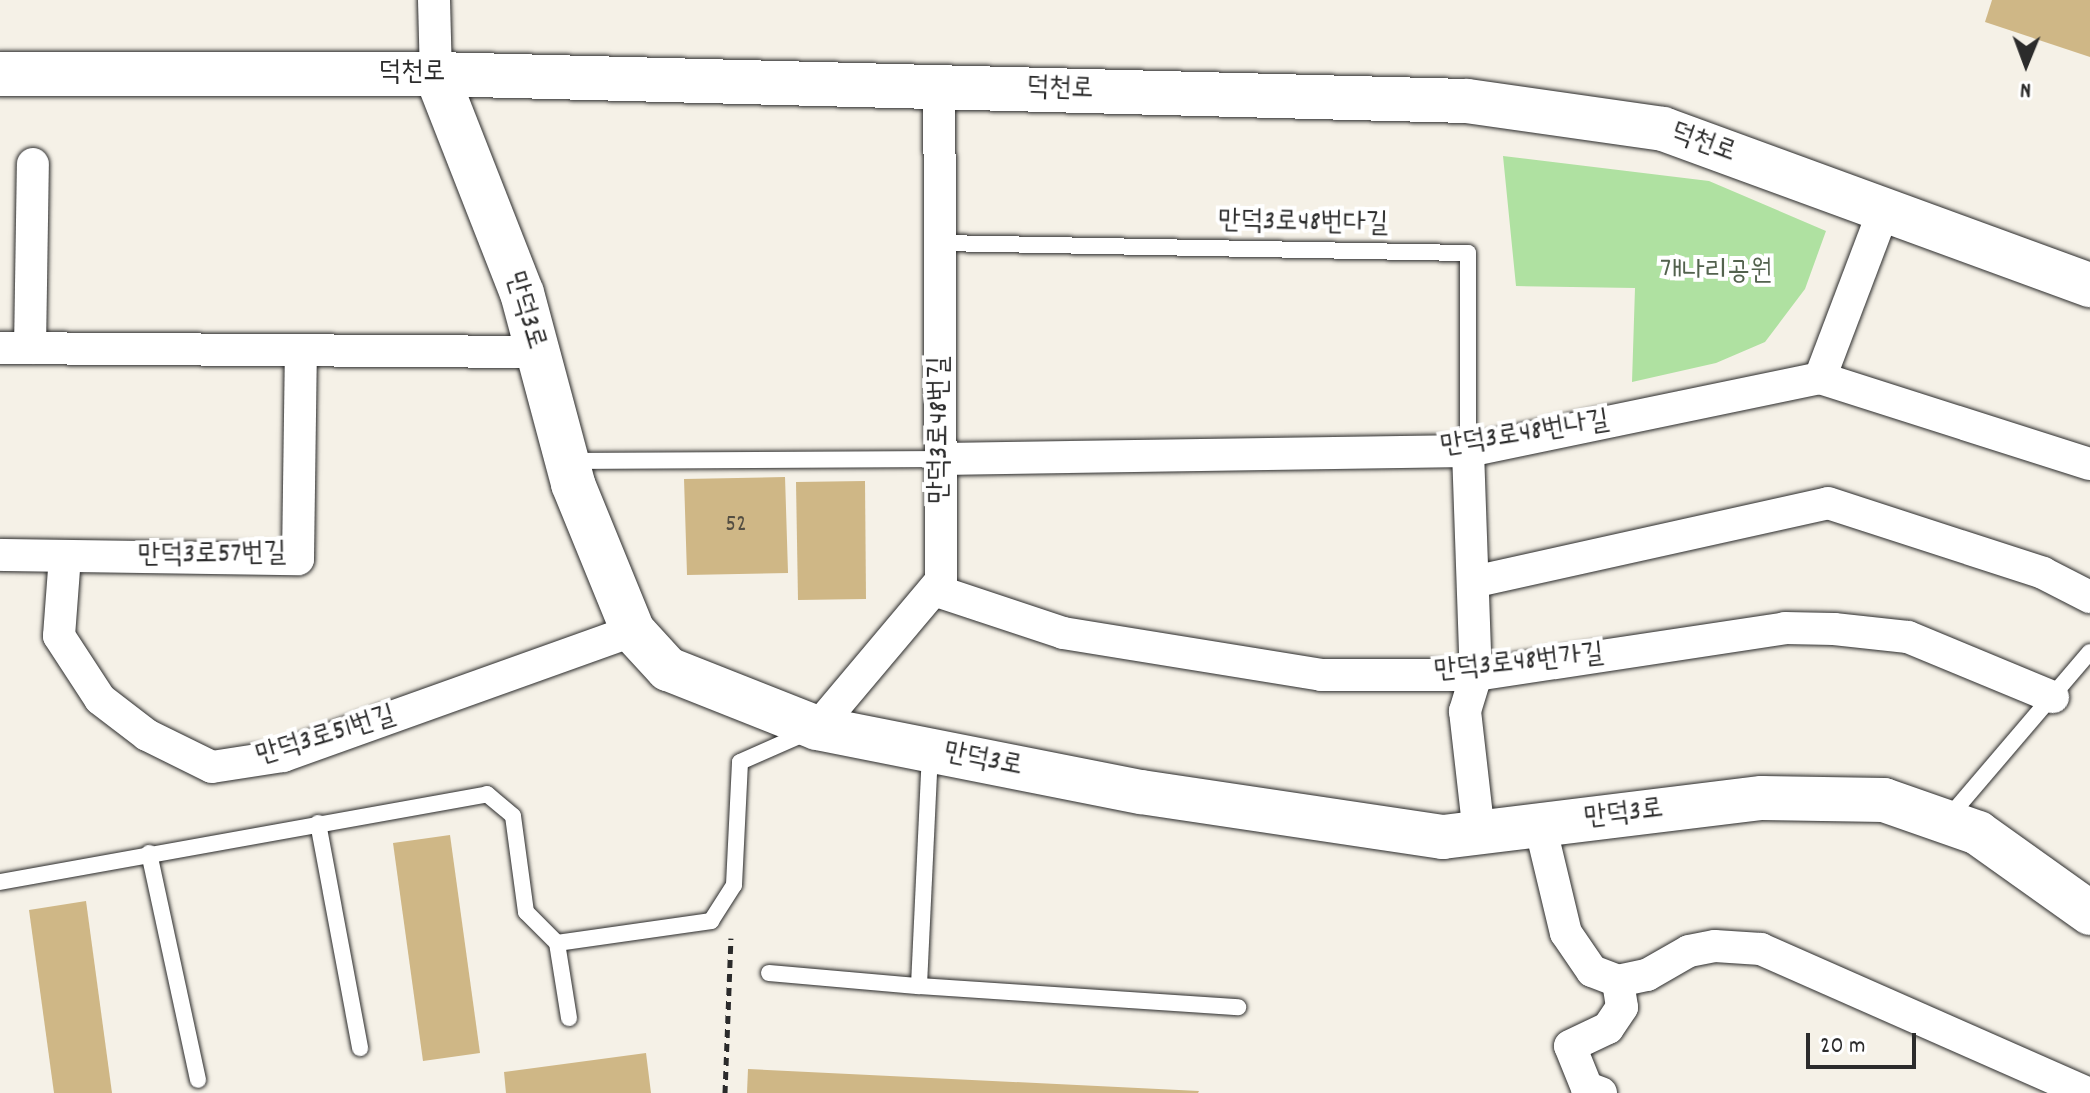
<!DOCTYPE html>
<meta charset="utf-8">
<style>
body{margin:0}
#map{position:relative;width:2090px;height:1093px;overflow:hidden;background:#f5f1e7;font-family:Dekko,"Poor Story",sans-serif}
div>[style]{position:absolute}
.green>*{inset:0;background:#afe1a1}
.building>*{inset:0;background:#cfb786}
.path>*{height:5px;margin-top:-2.5px;transform-origin:0;background:repeating-linear-gradient(90deg,#2b2b2b 0 8px,transparent 0 14px)}
.roads{filter:drop-shadow(0 0 2px #2b2b2b) drop-shadow(0 0 2px #2b2b2b)}
.service>*{height:16px;margin:-8px;padding:0 8px;transform-origin:8px;border-radius:8px;background:#fff}
.minor>*{height:32px;margin:-16px;padding:0 16px;transform-origin:16px;border-radius:16px;background:#fff}
.secondary>*{height:44px;margin:-22px;padding:0 22px;transform-origin:22px;border-radius:22px;background:#fff}
span{translate:-50% -50%;white-space:nowrap;text-align:center;line-height:1.15;-webkit-text-stroke:8px #fff;paint-order:stroke}
.number-label{font-size:24px;color:#544e42}
.number-label span{-webkit-text-stroke-width:0}
.street-label{font-size:28px;color:#2b2b2b}
.park-label{font-size:28px;color:#53624e}
.north{position:absolute;left:1986px;top:24px;width:80px;height:80px;-webkit-text-stroke:6px #fff;paint-order:stroke;rotate:181deg;font-size:22px;font-weight:700;line-height:32px;text-align:center;color:#2b2b2b}
.north::after{content:'';display:block;margin:auto;width:28px;height:36px;background:#2b2b2b;clip-path:polygon(50% 0,100% 100%,50% 72%,0 100%)}
.scale{position:absolute;left:1806px;top:1033px;width:110px;height:36px;box-sizing:border-box;border:4px solid #2b2b2b;border-top:0;padding-left:10px;font-size:24px;line-height:28px;white-space:nowrap;color:#2b2b2b;-webkit-text-stroke:6px #fff;paint-order:stroke}
</style>
<div id="map">
<div class="green">
<i style="clip-path:polygon(1503px 156px,1709px 181px,1826px 231px,1805px 289px,1765px 342px,1716px 363px,1632px 382px,1635px 288px,1516px 286px)"></i>
</div>
<div class="building">
<i style="clip-path:polygon(1992px 0,2090px 0,2090px 57px,1985px 22px)"></i>
<i style="clip-path:polygon(785px 477px,788px 573px,687px 575px,684px 479px)"></i>
<i style="clip-path:polygon(865px 481px,866px 599px,798px 600px,796px 482px)"></i>
<i style="clip-path:polygon(450px 835px,480px 1053px,423px 1061px,393px 843px)"></i>
<i style="clip-path:polygon(86px 901px,112px 1093px,54px 1093px,29px 910px)"></i>
<i style="clip-path:polygon(646px 1053px,651px 1093px,506px 1093px,504px 1072px)"></i>
<i style="clip-path:polygon(748px 1069px,1199px 1091px,1198px 1093px,747px 1093px)"></i>
</div>
<div class="path">
<i style="left:725px;top:1093px;width:155px;rotate:-87.8deg"></i>
</div>
<div class="roads">
<div class="service">
<i style="left:940px;top:243px;width:528px;rotate:1.09deg"></i>
<i style="left:1468px;top:253px;width:198px;rotate:90deg"></i>
<i style="left:567px;top:461px;width:375px;rotate:-0.3deg"></i>
<i style="left:930px;top:752px;width:234px;rotate:92.7deg"></i>
<i style="left:919px;top:986px;width:320px;rotate:3.8deg"></i>
<i style="left:1948px;top:818px;width:218px;rotate:-49.5deg"></i>
<i style="left:318px;top:823px;width:229px;rotate:79.4deg"></i>
<i style="left:149px;top:853px;width:232px;rotate:77.8deg"></i>
<i style="left:0;top:882px;width:495px;rotate:-10.2deg"></i>
<i style="left:487px;top:794px;width:34px;rotate:40deg"></i>
<i style="left:513px;top:816px;width:97px;rotate:82.3deg"></i>
<i style="left:526px;top:912px;width:44px;rotate:45deg"></i>
<i style="left:557px;top:943px;width:156px;rotate:-8.1deg"></i>
<i style="left:711px;top:921px;width:43px;rotate:-57.4deg"></i>
<i style="left:734px;top:885px;width:123px;rotate:-87.2deg"></i>
<i style="left:740px;top:762px;width:74px;rotate:-23.8deg"></i>
<i style="left:557px;top:943px;width:76px;rotate:80.9deg"></i>
<i style="left:769px;top:973px;width:151px;rotate:5deg"></i>
</div>
<div class="minor">
<i style="left:434px;top:0;width:74px;rotate:88.5deg"></i>
<i style="left:0;top:348px;width:538px;rotate:0.43deg"></i>
<i style="left:30px;top:348px;width:184px;rotate:-89.1deg"></i>
<i style="left:1820px;top:378px;width:178px;rotate:-69.2deg"></i>
<i style="left:1468px;top:451px;width:224px;rotate:88deg"></i>
<i style="left:1476px;top:675px;width:38px;rotate:107deg"></i>
<i style="left:1465px;top:711px;width:123px;rotate:83.5deg"></i>
<i style="left:942px;top:459px;width:526px;rotate:-0.87deg"></i>
<i style="left:1468px;top:451px;width:359px;rotate:-11.7deg"></i>
<i style="left:1820px;top:378px;width:283px;rotate:17.7deg"></i>
<i style="left:0;top:555px;width:298px;rotate:0.8deg"></i>
<i style="left:298px;top:559px;width:208px;rotate:-89.2deg"></i>
<i style="left:65px;top:556px;width:80px;rotate:94.3deg"></i>
<i style="left:59px;top:636px;width:75px;rotate:56.9deg"></i>
<i style="left:100px;top:699px;width:59px;rotate:37.5deg"></i>
<i style="left:147px;top:735px;width:72px;rotate:26.2deg"></i>
<i style="left:212px;top:767px;width:72px;rotate:-8.8deg"></i>
<i style="left:283px;top:756px;width:372px;rotate:-19.7deg"></i>
<i style="left:1473px;top:582px;width:364px;rotate:-12.5deg"></i>
<i style="left:1828px;top:503px;width:226px;rotate:18deg"></i>
<i style="left:2043px;top:573px;width:53px;rotate:27.1deg"></i>
<i style="left:934px;top:590px;width:136px;rotate:18.4deg"></i>
<i style="left:1063px;top:633px;width:261px;rotate:9.2deg"></i>
<i style="left:1321px;top:675px;width:155px"></i>
<i style="left:1476px;top:675px;width:313px;rotate:-8.6deg"></i>
<i style="left:1785px;top:628px;width:49px;rotate:1.2deg"></i>
<i style="left:1834px;top:629px;width:74px;rotate:6.2deg"></i>
<i style="left:1908px;top:637px;width:157px;rotate:22.5deg"></i>
<i style="left:817px;top:728px;width:192px;rotate:-49.9deg"></i>
<i style="left:941px;top:581px;width:494px;rotate:-90.2deg"></i>
<i style="left:1540px;top:825px;width:111px;rotate:76.5deg"></i>
<i style="left:1566px;top:933px;width:46px;rotate:55.6deg"></i>
<i style="left:1592px;top:971px;width:28px;rotate:21deg"></i>
<i style="left:1618px;top:981px;width:30px;rotate:-12deg"></i>
<i style="left:1647px;top:975px;width:48px;rotate:-29.7deg"></i>
<i style="left:1689px;top:951px;width:26px;rotate:-11deg"></i>
<i style="left:1715px;top:946px;width:46px;rotate:3.7deg"></i>
<i style="left:1761px;top:949px;width:357px;rotate:23.8deg"></i>
<i style="left:1601px;top:1093px;width:15px;rotate:-160deg"></i>
<i style="left:1587px;top:1088px;width:45px;rotate:-112deg"></i>
<i style="left:1570px;top:1046px;width:42px;rotate:-25.3deg"></i>
<i style="left:1608px;top:1028px;width:25px;rotate:-56deg"></i>
<i style="left:1622px;top:1007px;width:26px;rotate:-99deg"></i>
</div>
<div class="secondary">
<i style="left:0;top:74px;width:436px"></i>
<i style="left:436px;top:74px;width:1031px;rotate:1.5deg"></i>
<i style="left:1467px;top:101px;width:198px;rotate:8.1deg"></i>
<i style="left:1663px;top:129px;width:455px;rotate:20.1deg"></i>
<i style="left:436px;top:74px;width:235px;rotate:68.6deg"></i>
<i style="left:522px;top:293px;width:198px;rotate:75deg"></i>
<i style="left:573px;top:484px;width:159px;rotate:67.8deg"></i>
<i style="left:633px;top:631px;width:52px;rotate:47.4deg"></i>
<i style="left:668px;top:669px;width:160px;rotate:21.6deg"></i>
<i style="left:817px;top:728px;width:330px;rotate:11.2deg"></i>
<i style="left:1141px;top:792px;width:305px;rotate:8.5deg"></i>
<i style="left:1443px;top:837px;width:321px;rotate:-7deg"></i>
<i style="left:1762px;top:798px;width:122px;rotate:0.9deg"></i>
<i style="left:1884px;top:800px;width:100px;rotate:19.3deg"></i>
<i style="left:1978px;top:833px;width:138px;rotate:35.5deg"></i>
</div>
</div>
<div class="number-label">
<span style="left:736px;top:526px">52</span>
</div>
<div class="street-label">
<span style="left:412px;top:74px">덕천로</span>
<span style="left:1060px;top:90px;rotate:2deg">덕천로</span>
<span style="left:1703px;top:144px;rotate:20deg">덕천로</span>
<span style="left:1303px;top:224px;rotate:1deg">만덕3로48번다길</span>
<span style="left:524px;top:311px;rotate:73deg">만덕3로</span>
<span style="left:941px;top:430px;rotate:-90deg">만덕3로48번길</span>
<span style="left:1525px;top:435px;rotate:-9deg">만덕3로48번나길</span>
<span style="left:212px;top:556px;rotate:-1deg">만덕3로57번길</span>
<span style="left:1519px;top:664px;rotate:-6deg">만덕3로48번가길</span>
<span style="left:326px;top:737px;rotate:-17deg">만덕3로51번길</span>
<span style="left:983px;top:761px;rotate:11deg">만덕3로</span>
<span style="left:1624px;top:815px;rotate:-7deg">만덕3로</span>
</div>
<div class="park-label">
<span style="left:1716px;top:273px">개나리공원</span>
</div>
<div class="north">N</div>
<div class="scale">20 m</div>
</div>
